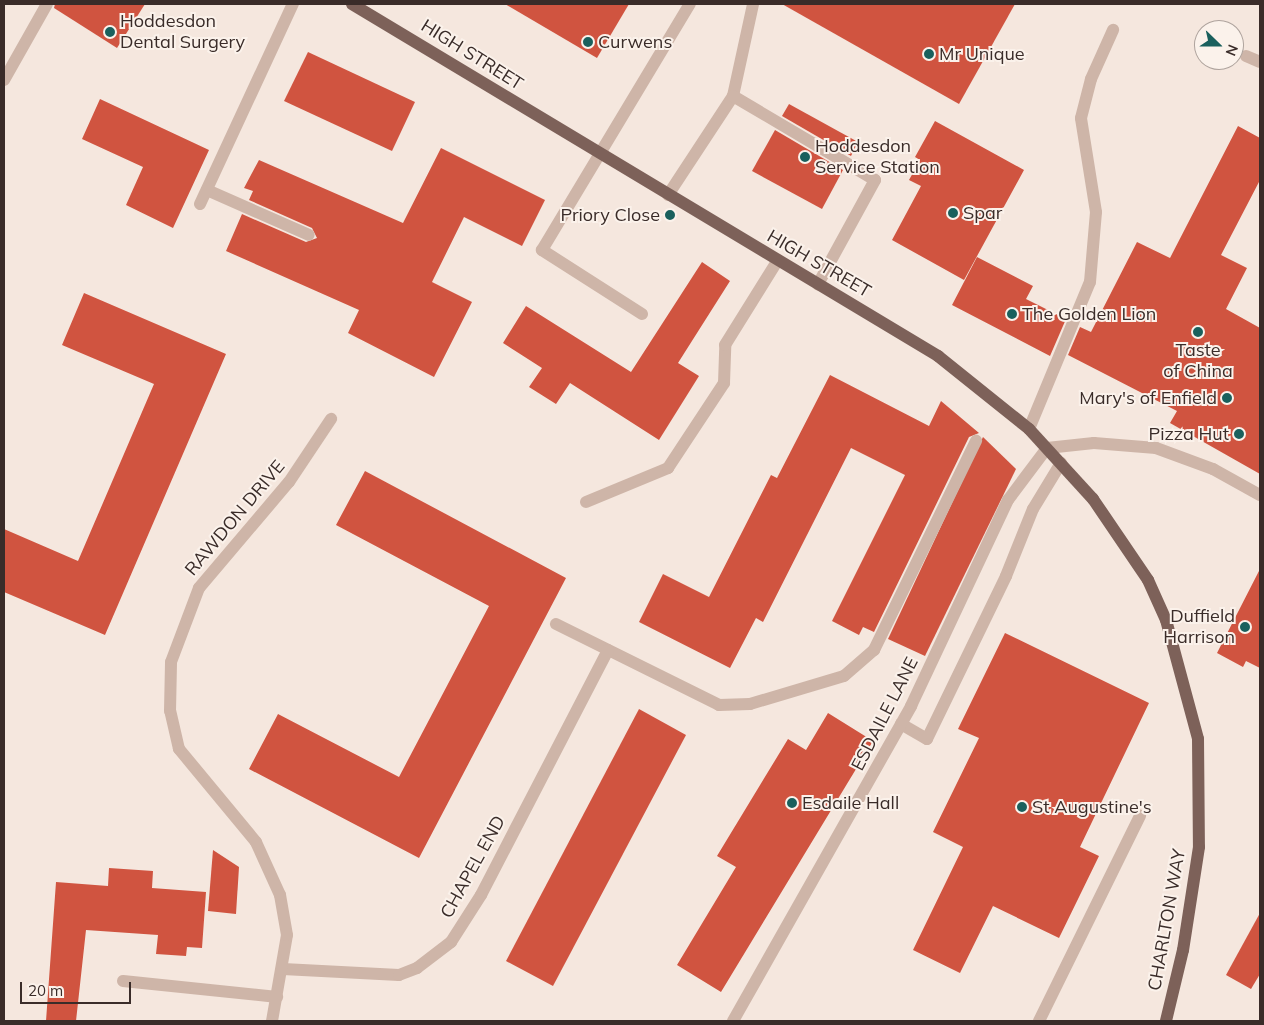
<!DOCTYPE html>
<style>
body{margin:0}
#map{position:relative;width:1264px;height:1025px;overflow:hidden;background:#f5e7de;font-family:Mulish,sans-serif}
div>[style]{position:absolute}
.building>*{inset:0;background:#d05440}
.minor>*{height:12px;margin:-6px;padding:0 6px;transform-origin:6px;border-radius:6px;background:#ceb5a8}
.major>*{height:12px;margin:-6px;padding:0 6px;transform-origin:6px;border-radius:6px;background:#7d6159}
.dots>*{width:14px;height:14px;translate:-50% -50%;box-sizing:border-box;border:2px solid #fbf2eb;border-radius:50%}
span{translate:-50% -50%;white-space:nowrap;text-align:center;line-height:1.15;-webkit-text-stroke:4px #fbf2eb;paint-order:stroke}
.poi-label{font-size:18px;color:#3a2c29}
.left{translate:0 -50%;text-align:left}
.right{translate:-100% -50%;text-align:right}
.street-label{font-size:18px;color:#3a2c29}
.frame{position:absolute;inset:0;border:5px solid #3a2c29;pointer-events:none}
.north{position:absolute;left:1194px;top:20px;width:50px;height:50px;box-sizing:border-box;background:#fbf2eb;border:1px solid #aea39d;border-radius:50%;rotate:112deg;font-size:14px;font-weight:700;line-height:20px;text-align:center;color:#3a2c29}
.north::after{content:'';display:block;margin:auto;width:18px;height:22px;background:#1a605d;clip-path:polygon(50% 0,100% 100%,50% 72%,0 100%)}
.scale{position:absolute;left:20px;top:982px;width:111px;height:22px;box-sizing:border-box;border:2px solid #3a2c29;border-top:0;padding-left:6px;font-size:15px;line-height:18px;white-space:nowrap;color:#3a2c29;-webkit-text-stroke:4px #fbf2eb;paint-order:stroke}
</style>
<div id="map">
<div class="building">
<i style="clip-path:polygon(55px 4px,145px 4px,117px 48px,54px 8px)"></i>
<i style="clip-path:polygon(505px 4px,629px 4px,597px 58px)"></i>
<i style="clip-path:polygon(782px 4px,1015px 4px,959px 104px)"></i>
<i style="clip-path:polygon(308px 52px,415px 102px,392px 151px,284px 101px)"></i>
<i style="clip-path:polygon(100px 99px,209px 150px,173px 228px,126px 205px,143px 167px,82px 139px)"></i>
<i style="clip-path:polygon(789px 104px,858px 142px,851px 156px,782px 116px)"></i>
<i style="clip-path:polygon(935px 121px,1024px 170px,964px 280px,892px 240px,921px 186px,909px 180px,920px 160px,915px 157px)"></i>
<i style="clip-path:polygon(1238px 126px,1260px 138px,1260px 180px,1221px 255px,1247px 268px,1226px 309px,1260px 328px,1260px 474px,1170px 423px,1177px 411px,1068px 355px,1080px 327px,1091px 332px,1137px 242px,1170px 258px)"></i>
<i style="clip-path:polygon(775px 130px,843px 170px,822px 209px,752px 171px)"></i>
<i style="clip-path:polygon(441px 148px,545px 200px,522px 246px,464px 217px,432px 282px,472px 302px,434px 377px,348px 333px,359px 310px,226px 251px,242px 214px,306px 242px,317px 238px,312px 228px,249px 200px,253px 191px,244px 188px,259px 160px,403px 223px)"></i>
<i style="clip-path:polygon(977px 257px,1033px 286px,1026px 299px,1066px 319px,1050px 356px,952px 305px)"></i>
<i style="clip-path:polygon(702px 262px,730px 281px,678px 363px,699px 376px,659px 440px,570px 383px,556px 404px,529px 387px,542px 368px,503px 343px,526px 306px,631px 372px)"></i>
<i style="clip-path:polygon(84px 293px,226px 354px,105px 635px,4px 592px,4px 529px,78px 561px,154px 384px,62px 345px)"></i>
<i style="clip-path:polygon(830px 375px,929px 426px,941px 401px,979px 433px,969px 437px,874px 632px,863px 627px,859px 635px,832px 621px,905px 475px,851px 448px,763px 622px,756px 618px,730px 668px,639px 622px,663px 574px,709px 597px,771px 475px,777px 478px)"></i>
<i style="clip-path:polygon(983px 437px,1016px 469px,925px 656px,888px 639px)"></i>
<i style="clip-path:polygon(365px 471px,566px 578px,419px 858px,249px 769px,278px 714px,399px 777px,489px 606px,336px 525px)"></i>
<i style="clip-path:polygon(1260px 569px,1260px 668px,1246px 661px,1243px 667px,1217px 653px)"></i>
<i style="clip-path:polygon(1005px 633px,1149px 703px,1080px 847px,1099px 856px,1059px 938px,993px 906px,960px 973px,913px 950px,963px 847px,933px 832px,979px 738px,958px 729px)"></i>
<i style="clip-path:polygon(639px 709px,686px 735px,553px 986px,506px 961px)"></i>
<i style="clip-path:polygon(828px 713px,873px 741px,721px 992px,677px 965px,736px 867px,717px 856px,788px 739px,806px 750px)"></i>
<i style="clip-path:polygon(213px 850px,239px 867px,236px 914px,208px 911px)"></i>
<i style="clip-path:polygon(109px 868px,153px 871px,152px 888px,206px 892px,202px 948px,187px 947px,186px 956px,156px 954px,158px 935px,86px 930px,76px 1021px,46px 1021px,56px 882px,108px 886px)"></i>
<i style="clip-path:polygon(1260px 913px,1260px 974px,1251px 989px,1226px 975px)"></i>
</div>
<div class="minor">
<i style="left:1246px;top:56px;width:15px;rotate:23deg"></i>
<i style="left:4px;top:80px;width:87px;rotate:-60.5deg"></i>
<i style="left:733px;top:96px;width:94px;rotate:-77.7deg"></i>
<i style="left:207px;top:190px;width:111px;rotate:23.8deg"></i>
<i style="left:668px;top:195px;width:118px;rotate:-56.7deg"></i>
<i style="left:733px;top:96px;width:165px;rotate:30.6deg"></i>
<i style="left:875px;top:180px;width:119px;rotate:118.7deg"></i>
<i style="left:200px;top:204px;width:221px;rotate:-65.1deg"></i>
<i style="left:642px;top:314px;width:119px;rotate:-147.4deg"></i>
<i style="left:542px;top:250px;width:287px;rotate:-59deg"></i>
<i style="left:1029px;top:429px;width:159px;rotate:-67.5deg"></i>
<i style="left:1090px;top:282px;width:70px;rotate:-85.1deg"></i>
<i style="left:1096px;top:212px;width:95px;rotate:-99.1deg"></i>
<i style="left:1081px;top:118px;width:40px;rotate:-75.6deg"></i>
<i style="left:1091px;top:79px;width:54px;rotate:-65.8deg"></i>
<i style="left:586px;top:502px;width:89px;rotate:-22.5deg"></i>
<i style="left:668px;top:468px;width:102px;rotate:-56.6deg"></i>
<i style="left:724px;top:383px;width:38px;rotate:-88deg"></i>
<i style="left:725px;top:345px;width:100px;rotate:-58.1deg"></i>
<i style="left:556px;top:624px;width:182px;rotate:26.4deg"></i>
<i style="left:719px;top:705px;width:31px;rotate:-2deg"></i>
<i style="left:750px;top:704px;width:98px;rotate:-16.6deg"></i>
<i style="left:844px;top:676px;width:40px;rotate:-41deg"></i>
<i style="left:874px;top:650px;width:233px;rotate:-64deg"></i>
<i style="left:901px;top:724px;width:30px;rotate:30deg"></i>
<i style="left:927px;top:739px;width:181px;rotate:-64.1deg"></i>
<i style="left:1006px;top:576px;width:72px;rotate:-68.1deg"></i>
<i style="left:1033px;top:509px;width:54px;rotate:-58.7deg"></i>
<i style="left:283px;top:969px;width:116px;rotate:3deg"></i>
<i style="left:399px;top:975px;width:19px;rotate:-21deg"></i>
<i style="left:417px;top:968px;width:43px;rotate:-37.4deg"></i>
<i style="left:451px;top:942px;width:56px;rotate:-57.4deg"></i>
<i style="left:481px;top:895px;width:276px;rotate:-62.6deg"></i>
<i style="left:123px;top:981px;width:155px;rotate:5.9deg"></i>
<i style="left:272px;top:1021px;width:87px;rotate:-80.1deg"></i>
<i style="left:287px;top:935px;width:41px;rotate:-99.9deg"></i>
<i style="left:280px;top:895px;width:58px;rotate:-114.4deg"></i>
<i style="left:256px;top:842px;width:121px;rotate:-129.6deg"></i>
<i style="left:179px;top:749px;width:39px;rotate:-103deg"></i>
<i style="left:170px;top:711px;width:49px;rotate:-88.8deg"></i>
<i style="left:171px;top:662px;width:79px;rotate:-69.3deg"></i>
<i style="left:199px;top:588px;width:139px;rotate:-49.7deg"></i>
<i style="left:289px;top:482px;width:76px;rotate:-56.3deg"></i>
<i style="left:733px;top:1021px;width:362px;rotate:-60.5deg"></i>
<i style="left:911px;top:706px;width:228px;rotate:-64.8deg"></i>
<i style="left:1008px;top:500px;width:65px;rotate:-53.1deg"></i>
<i style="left:1047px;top:448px;width:47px;rotate:-6.1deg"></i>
<i style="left:1094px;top:443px;width:62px;rotate:4.6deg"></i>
<i style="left:1156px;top:448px;width:61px;rotate:20.2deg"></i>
<i style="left:1213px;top:469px;width:54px;rotate:29deg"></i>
<i style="left:1039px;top:1021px;width:229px;rotate:-63.8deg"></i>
</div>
<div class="major">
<i style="left:352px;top:4px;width:684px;rotate:30.99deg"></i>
<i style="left:938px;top:356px;width:117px;rotate:38.7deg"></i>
<i style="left:1029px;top:429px;width:95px;rotate:47.6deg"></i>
<i style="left:1093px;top:499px;width:98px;rotate:55.8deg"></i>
<i style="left:1148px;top:580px;width:44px;rotate:65.8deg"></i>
<i style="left:1166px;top:620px;width:123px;rotate:74.9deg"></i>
<i style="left:1198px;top:739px;width:108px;rotate:89.5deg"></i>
<i style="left:1199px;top:847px;width:104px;rotate:98.8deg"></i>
<i style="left:1183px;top:950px;width:73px;rotate:103.5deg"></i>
</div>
<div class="dots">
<i style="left:110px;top:32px;background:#1a605d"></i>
<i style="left:588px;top:42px;background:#1a605d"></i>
<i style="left:929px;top:54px;background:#1a605d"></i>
<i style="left:805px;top:157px;background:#1a605d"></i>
<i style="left:953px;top:213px;background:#1a605d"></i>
<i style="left:670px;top:215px;background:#1a605d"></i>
<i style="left:1012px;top:314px;background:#1a605d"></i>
<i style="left:1198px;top:332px;background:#1a605d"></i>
<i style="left:1227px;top:398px;background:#1a605d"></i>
<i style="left:1239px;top:434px;background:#1a605d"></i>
<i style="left:1245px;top:627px;background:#1a605d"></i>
<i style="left:792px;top:803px;background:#1a605d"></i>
<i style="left:1022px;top:807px;background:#1a605d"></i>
</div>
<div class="poi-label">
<span class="left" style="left:120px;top:32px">Hoddesdon<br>Dental Surgery</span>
<span class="left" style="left:598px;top:42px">Curwens</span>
<span class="left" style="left:939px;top:54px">Mr Unique</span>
<span class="left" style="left:815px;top:157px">Hoddesdon<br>Service Station</span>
<span class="left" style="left:963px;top:213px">Spar</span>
<span class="right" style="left:660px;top:215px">Priory Close</span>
<span class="left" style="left:1022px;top:314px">The Golden Lion</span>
<span style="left:1198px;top:361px">Taste<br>of China</span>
<span class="right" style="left:1217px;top:398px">Mary's of Enfield</span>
<span class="right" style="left:1229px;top:434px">Pizza Hut</span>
<span class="right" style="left:1235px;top:627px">Duffield<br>Harrison</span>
<span class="left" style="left:802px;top:803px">Esdaile Hall</span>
<span class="left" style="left:1032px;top:807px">St Augustine's</span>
</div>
<div class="street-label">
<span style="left:472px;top:55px;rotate:32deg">HIGH STREET</span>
<span style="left:819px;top:264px;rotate:30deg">HIGH STREET</span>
<span style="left:235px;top:518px;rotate:-50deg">RAWDON DRIVE</span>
<span style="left:885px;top:714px;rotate:-63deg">ESDAILE LANE</span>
<span style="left:473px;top:867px;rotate:-61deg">CHAPEL END</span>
<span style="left:1167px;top:920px;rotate:-80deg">CHARLTON WAY</span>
</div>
<div class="frame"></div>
<div class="north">N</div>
<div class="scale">20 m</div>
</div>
